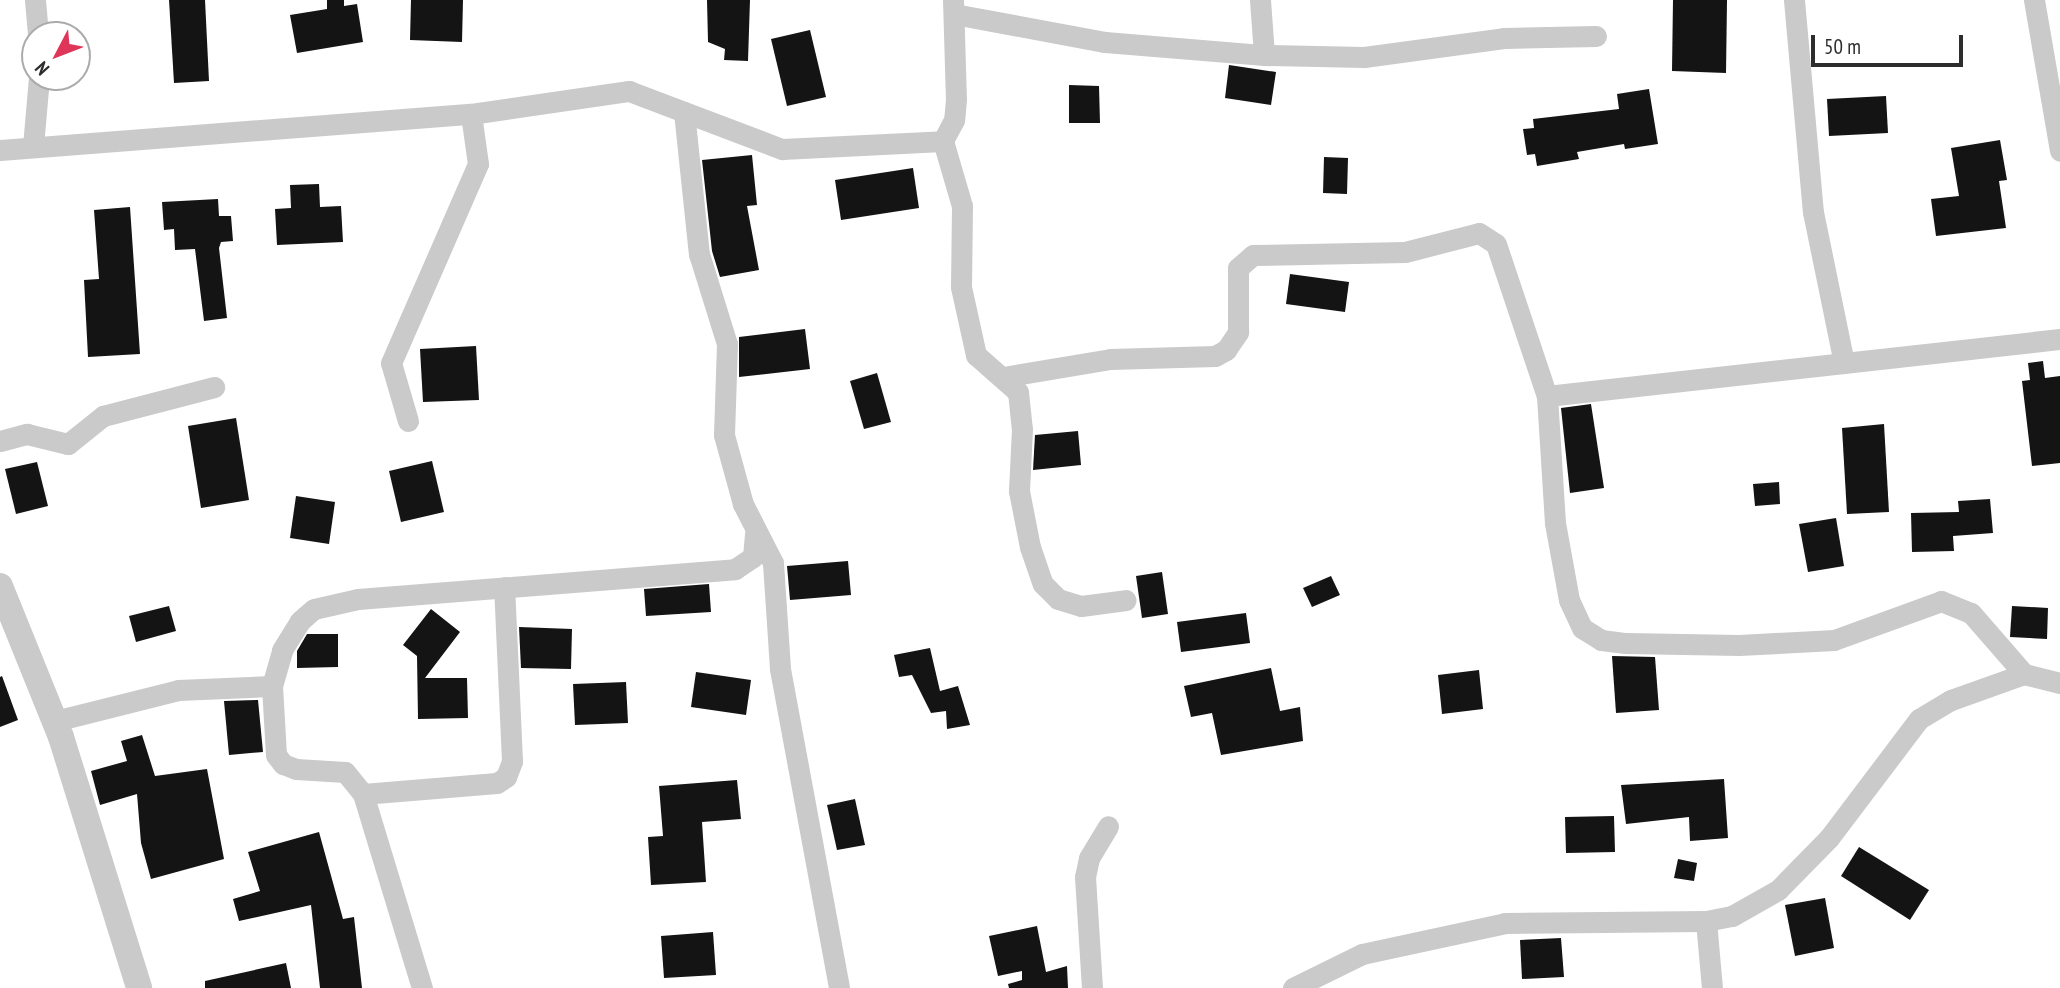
<!DOCTYPE html>
<style>
body{margin:0}
#map{position:relative;width:2060px;height:988px;overflow:hidden;background:#fff;font-family:"PT Sans Narrow",sans-serif}
div>[style]{position:absolute}
.building>*{inset:0;background:#141414}
.minor>*{height:21px;margin:-10.5px;padding:0 10.5px;transform-origin:10.5px;border-radius:10.5px;background:#cacaca}
.tertiary>*{height:26px;margin:-13px;padding:0 13px;transform-origin:13px;border-radius:13px;background:#cacaca}
span{translate:-50% -50%;white-space:nowrap;text-align:center;line-height:1.15;-webkit-text-stroke:7px #fff;paint-order:stroke}
.north{position:absolute;left:21px;top:21px;width:70px;height:70px;box-sizing:border-box;background:#fff;border:2px solid #ababab;border-radius:50%;rotate:228deg;font-size:19px;font-weight:700;line-height:28px;text-align:center;color:#2d2d2d}
.north::after{content:'';display:block;margin:auto;width:24px;height:32px;background:#df3558;clip-path:polygon(50% 0,100% 100%,50% 72%,0 100%)}
.scale{position:absolute;left:1811px;top:35px;width:152px;height:32px;box-sizing:border-box;border:4px solid #2d2d2d;border-top:0;padding-left:9px;font-size:21px;line-height:24px;white-space:nowrap;color:#2d2d2d;-webkit-text-stroke:5px #fff;paint-order:stroke}
</style>
<div id="map">
<div class="building">
<i style="clip-path:polygon(169px 0,205px 0,209px 81px,174px 83px)"></i>
<i style="clip-path:polygon(327px 0,344px 0,344px 6px,357px 4px,363px 42px,297px 53px,290px 15px,327px 9px)"></i>
<i style="clip-path:polygon(411px 0,463px 0,462px 42px,410px 40px)"></i>
<i style="clip-path:polygon(707px 0,750px 0,748px 61px,724px 60px,725px 49px,708px 42px)"></i>
<i style="clip-path:polygon(1673px 0,1727px 0,1726px 73px,1672px 71px)"></i>
<i style="clip-path:polygon(810px 30px,826px 97px,787px 106px,771px 39px)"></i>
<i style="clip-path:polygon(1229px 65px,1276px 72px,1271px 105px,1225px 98px)"></i>
<i style="clip-path:polygon(1069px 85px,1099px 86px,1100px 123px,1069px 123px)"></i>
<i style="clip-path:polygon(1649px 89px,1658px 144px,1625px 149px,1624px 144px,1577px 152px,1579px 159px,1537px 166px,1535px 154px,1527px 155px,1523px 129px,1534px 128px,1533px 119px,1619px 109px,1617px 94px)"></i>
<i style="clip-path:polygon(1886px 96px,1888px 133px,1829px 136px,1827px 99px)"></i>
<i style="clip-path:polygon(2000px 140px,2007px 180px,1999px 181px,2006px 228px,1936px 236px,1931px 199px,1959px 196px,1951px 148px)"></i>
<i style="clip-path:polygon(752px 155px,757px 205px,747px 206px,759px 270px,720px 277px,712px 251px,702px 160px)"></i>
<i style="clip-path:polygon(1324px 157px,1348px 158px,1347px 194px,1323px 193px)"></i>
<i style="clip-path:polygon(913px 168px,919px 208px,841px 220px,835px 180px)"></i>
<i style="clip-path:polygon(319px 184px,320px 207px,341px 206px,343px 242px,277px 245px,275px 209px,291px 208px,290px 185px)"></i>
<i style="clip-path:polygon(218px 199px,219px 216px,231px 216px,233px 241px,221px 242px,219px 248px,227px 318px,204px 321px,195px 249px,175px 250px,174px 229px,164px 230px,162px 202px)"></i>
<i style="clip-path:polygon(130px 207px,140px 354px,88px 357px,84px 280px,99px 279px,94px 210px)"></i>
<i style="clip-path:polygon(1290px 274px,1349px 282px,1345px 312px,1286px 304px)"></i>
<i style="clip-path:polygon(805px 329px,810px 369px,739px 377px,739px 337px)"></i>
<i style="clip-path:polygon(476px 346px,479px 400px,423px 402px,420px 349px)"></i>
<i style="clip-path:polygon(2043px 361px,2045px 378px,2060px 376px,2060px 463px,2032px 466px,2022px 381px,2030px 380px,2028px 363px)"></i>
<i style="clip-path:polygon(877px 373px,891px 422px,864px 429px,850px 381px)"></i>
<i style="clip-path:polygon(1591px 404px,1604px 488px,1570px 493px,1561px 408px)"></i>
<i style="clip-path:polygon(236px 418px,249px 500px,201px 508px,188px 426px)"></i>
<i style="clip-path:polygon(1884px 424px,1889px 512px,1847px 514px,1842px 428px)"></i>
<i style="clip-path:polygon(1078px 431px,1081px 465px,1033px 470px,1035px 435px)"></i>
<i style="clip-path:polygon(432px 461px,444px 512px,401px 522px,389px 471px)"></i>
<i style="clip-path:polygon(37px 462px,48px 506px,16px 514px,5px 469px)"></i>
<i style="clip-path:polygon(1779px 482px,1780px 504px,1755px 506px,1753px 484px)"></i>
<i style="clip-path:polygon(296px 496px,335px 502px,329px 544px,290px 538px)"></i>
<i style="clip-path:polygon(1990px 499px,1993px 533px,1953px 536px,1954px 551px,1912px 552px,1911px 513px,1959px 512px,1958px 501px)"></i>
<i style="clip-path:polygon(1836px 518px,1844px 566px,1808px 572px,1799px 524px)"></i>
<i style="clip-path:polygon(848px 561px,851px 595px,790px 600px,787px 566px)"></i>
<i style="clip-path:polygon(1162px 572px,1168px 614px,1142px 618px,1136px 576px)"></i>
<i style="clip-path:polygon(1331px 576px,1340px 595px,1312px 607px,1303px 588px)"></i>
<i style="clip-path:polygon(709px 584px,711px 612px,646px 616px,644px 589px)"></i>
<i style="clip-path:polygon(169px 606px,176px 631px,136px 642px,129px 616px)"></i>
<i style="clip-path:polygon(2012px 606px,2048px 608px,2047px 639px,2010px 637px)"></i>
<i style="clip-path:polygon(431px 609px,460px 632px,425px 678px,467px 678px,468px 718px,418px 719px,417px 656px,403px 645px)"></i>
<i style="clip-path:polygon(1246px 613px,1250px 643px,1181px 652px,1177px 622px)"></i>
<i style="clip-path:polygon(519px 627px,572px 629px,571px 669px,521px 668px)"></i>
<i style="clip-path:polygon(307px 634px,338px 634px,338px 667px,297px 668px,297px 651px)"></i>
<i style="clip-path:polygon(930px 648px,940px 691px,958px 686px,970px 725px,947px 729px,946px 711px,931px 713px,912px 675px,899px 677px,894px 655px)"></i>
<i style="clip-path:polygon(1612px 656px,1655px 657px,1659px 710px,1616px 713px)"></i>
<i style="clip-path:polygon(1271px 668px,1280px 711px,1300px 707px,1303px 741px,1221px 755px,1212px 713px,1191px 717px,1184px 686px)"></i>
<i style="clip-path:polygon(1479px 670px,1483px 709px,1442px 714px,1438px 675px)"></i>
<i style="clip-path:polygon(696px 672px,751px 680px,746px 715px,691px 707px)"></i>
<i style="clip-path:polygon(2px 676px,18px 720px,0 727px,0 677px)"></i>
<i style="clip-path:polygon(626px 682px,628px 723px,575px 725px,573px 684px)"></i>
<i style="clip-path:polygon(258px 700px,263px 752px,229px 755px,224px 701px)"></i>
<i style="clip-path:polygon(142px 735px,155px 776px,207px 769px,224px 859px,151px 879px,141px 843px,137px 794px,100px 805px,91px 771px,127px 761px,121px 741px)"></i>
<i style="clip-path:polygon(1724px 779px,1728px 838px,1690px 841px,1689px 817px,1626px 824px,1621px 785px)"></i>
<i style="clip-path:polygon(737px 780px,741px 819px,702px 822px,706px 882px,651px 885px,648px 837px,663px 836px,659px 786px)"></i>
<i style="clip-path:polygon(855px 799px,865px 845px,837px 850px,827px 805px)"></i>
<i style="clip-path:polygon(1614px 816px,1615px 852px,1566px 853px,1565px 817px)"></i>
<i style="clip-path:polygon(319px 832px,343px 919px,354px 917px,362px 988px,320px 988px,311px 905px,239px 921px,233px 899px,260px 891px,248px 852px)"></i>
<i style="clip-path:polygon(1859px 847px,1929px 890px,1910px 920px,1841px 876px)"></i>
<i style="clip-path:polygon(1678px 859px,1697px 863px,1694px 881px,1674px 878px)"></i>
<i style="clip-path:polygon(1825px 898px,1834px 948px,1795px 956px,1785px 905px)"></i>
<i style="clip-path:polygon(1037px 926px,1046px 972px,1067px 966px,1068px 988px,1009px 988px,1008px 984px,1022px 980px,1022px 971px,998px 976px,989px 936px)"></i>
<i style="clip-path:polygon(713px 932px,716px 975px,664px 978px,661px 936px)"></i>
<i style="clip-path:polygon(1561px 938px,1564px 977px,1522px 979px,1520px 940px)"></i>
<i style="clip-path:polygon(286px 963px,291px 988px,205px 988px,205px 981px)"></i>
</div>
<div class="minor">
<i style="left:35px;top:0;width:35px;rotate:85deg"></i>
<i style="left:953px;top:0;width:99px;rotate:88.3deg"></i>
<i style="left:956px;top:99px;width:21px;rotate:95deg"></i>
<i style="left:954px;top:120px;width:24px;rotate:118deg"></i>
<i style="left:943px;top:141px;width:68px;rotate:73.7deg"></i>
<i style="left:962px;top:206px;width:81px;rotate:90.7deg"></i>
<i style="left:961px;top:287px;width:70px;rotate:77.6deg"></i>
<i style="left:976px;top:355px;width:56px;rotate:41.4deg"></i>
<i style="left:1018px;top:392px;width:37px;rotate:84deg"></i>
<i style="left:1022px;top:429px;width:62px;rotate:92.8deg"></i>
<i style="left:1019px;top:491px;width:57px;rotate:78.9deg"></i>
<i style="left:1030px;top:547px;width:39px;rotate:71deg"></i>
<i style="left:1043px;top:584px;width:21px;rotate:45deg"></i>
<i style="left:1058px;top:599px;width:24px;rotate:17deg"></i>
<i style="left:1081px;top:606px;width:45px;rotate:-7.6deg"></i>
<i style="left:1260px;top:0;width:55px;rotate:85.8deg"></i>
<i style="left:1794px;top:0;width:213px;rotate:84.9deg"></i>
<i style="left:1813px;top:212px;width:154px;rotate:78.4deg"></i>
<i style="left:2034px;top:0;width:153px;rotate:80.2deg"></i>
<i style="left:954px;top:14px;width:154px;rotate:10.5deg"></i>
<i style="left:1105px;top:42px;width:160px;rotate:4.7deg"></i>
<i style="left:1264px;top:55px;width:100px;rotate:1.1deg"></i>
<i style="left:1364px;top:57px;width:141px;rotate:-7.7deg"></i>
<i style="left:1504px;top:38px;width:92px;rotate:-1.2deg"></i>
<i style="left:684px;top:112px;width:143px;rotate:84deg"></i>
<i style="left:699px;top:254px;width:94px;rotate:72.7deg"></i>
<i style="left:727px;top:344px;width:91px;rotate:91.9deg"></i>
<i style="left:724px;top:435px;width:72px;rotate:74.6deg"></i>
<i style="left:743px;top:504px;width:66px;rotate:63deg"></i>
<i style="left:773px;top:563px;width:106px;rotate:86.2deg"></i>
<i style="left:780px;top:669px;width:324px;rotate:79.5deg"></i>
<i style="left:33px;top:146px;width:69px;rotate:-85deg"></i>
<i style="left:0;top:150px;width:472px;rotate:-4.4deg"></i>
<i style="left:471px;top:114px;width:160px;rotate:-8.3deg"></i>
<i style="left:629px;top:91px;width:164px;rotate:20.8deg"></i>
<i style="left:782px;top:149px;width:161px;rotate:-2.8deg"></i>
<i style="left:1003px;top:377px;width:109px;rotate:-9.5deg"></i>
<i style="left:1110px;top:359px;width:105px;rotate:-1.6deg"></i>
<i style="left:1215px;top:356px;width:13px;rotate:-29deg"></i>
<i style="left:1226px;top:350px;width:22px;rotate:-56deg"></i>
<i style="left:1238px;top:332px;width:64px;rotate:-90deg"></i>
<i style="left:1238px;top:268px;width:20px;rotate:-41deg"></i>
<i style="left:1253px;top:255px;width:152px;rotate:-1.1deg"></i>
<i style="left:1405px;top:252px;width:76px;rotate:-14.4deg"></i>
<i style="left:1479px;top:233px;width:20px;rotate:33deg"></i>
<i style="left:1496px;top:244px;width:160px;rotate:71.5deg"></i>
<i style="left:1547px;top:396px;width:127px;rotate:86.4deg"></i>
<i style="left:1555px;top:523px;width:78px;rotate:79.7deg"></i>
<i style="left:1569px;top:600px;width:31px;rotate:65deg"></i>
<i style="left:1582px;top:628px;width:22px;rotate:32deg"></i>
<i style="left:1601px;top:640px;width:25px;rotate:7deg"></i>
<i style="left:1626px;top:643px;width:113px;rotate:1deg"></i>
<i style="left:1739px;top:645px;width:95px;rotate:-3deg"></i>
<i style="left:1834px;top:640px;width:114px;rotate:-20deg"></i>
<i style="left:1941px;top:601px;width:32px;rotate:22deg"></i>
<i style="left:1971px;top:613px;width:81px;rotate:49deg"></i>
<i style="left:1547px;top:396px;width:516px;rotate:-6.34deg"></i>
<i style="left:408px;top:421px;width:60px;rotate:-106.3deg"></i>
<i style="left:391px;top:363px;width:217px;rotate:-66.4deg"></i>
<i style="left:478px;top:164px;width:50px;rotate:-98deg"></i>
<i style="left:0;top:441px;width:28px;rotate:-15deg"></i>
<i style="left:27px;top:434px;width:42px;rotate:13.7deg"></i>
<i style="left:68px;top:444px;width:45px;rotate:-38.7deg"></i>
<i style="left:103px;top:416px;width:115px;rotate:-14.6deg"></i>
<i style="left:55px;top:721px;width:127px;rotate:-14.1deg"></i>
<i style="left:178px;top:690px;width:94px;rotate:-2.4deg"></i>
<i style="left:363px;top:794px;width:134px;rotate:-4.7deg"></i>
<i style="left:497px;top:783px;width:11px;rotate:-34deg"></i>
<i style="left:506px;top:777px;width:17px;rotate:-69deg"></i>
<i style="left:512px;top:761px;width:174px;rotate:-92.6deg"></i>
<i style="left:1706px;top:921px;width:67px;rotate:84.9deg"></i>
<i style="left:422px;top:988px;width:203px;rotate:-106.9deg"></i>
<i style="left:363px;top:794px;width:28px;rotate:-129deg"></i>
<i style="left:345px;top:772px;width:49px;rotate:-176.5deg"></i>
<i style="left:296px;top:769px;width:14px;rotate:-159deg"></i>
<i style="left:283px;top:764px;width:11px;rotate:-128deg"></i>
<i style="left:276px;top:755px;width:69px;rotate:-93.3deg"></i>
<i style="left:272px;top:686px;width:37px;rotate:-74deg"></i>
<i style="left:282px;top:650px;width:34px;rotate:-58deg"></i>
<i style="left:300px;top:621px;width:18px;rotate:-41deg"></i>
<i style="left:314px;top:609px;width:45px;rotate:-12.8deg"></i>
<i style="left:358px;top:599px;width:378px;rotate:-4.5deg"></i>
<i style="left:735px;top:569px;width:22px;rotate:-34deg"></i>
<i style="left:753px;top:557px;width:23px;rotate:-85deg"></i>
<i style="left:1092px;top:988px;width:111px;rotate:-93.6deg"></i>
<i style="left:1085px;top:877px;width:19px;rotate:-78deg"></i>
<i style="left:1089px;top:858px;width:37px;rotate:-59deg"></i>
<i style="left:1293px;top:988px;width:77px;rotate:-26.2deg"></i>
<i style="left:1362px;top:954px;width:146px;rotate:-12.2deg"></i>
<i style="left:1505px;top:923px;width:201px;rotate:-0.6deg"></i>
<i style="left:1706px;top:921px;width:26px;rotate:-11deg"></i>
<i style="left:1732px;top:916px;width:53px;rotate:-29.5deg"></i>
<i style="left:1778px;top:890px;width:73px;rotate:-45.6deg"></i>
<i style="left:1829px;top:838px;width:149px;rotate:-52.9deg"></i>
<i style="left:1919px;top:719px;width:37px;rotate:-31deg"></i>
<i style="left:1951px;top:700px;width:77px;rotate:-19.6deg"></i>
<i style="left:2024px;top:674px;width:37px;rotate:14deg"></i>
</div>
<div class="tertiary">
<i style="left:0;top:586px;width:163px;rotate:68deg"></i>
<i style="left:61px;top:737px;width:263px;rotate:72.7deg"></i>
</div>
<div class="north">N</div>
<div class="scale">50 m</div>
</div>
